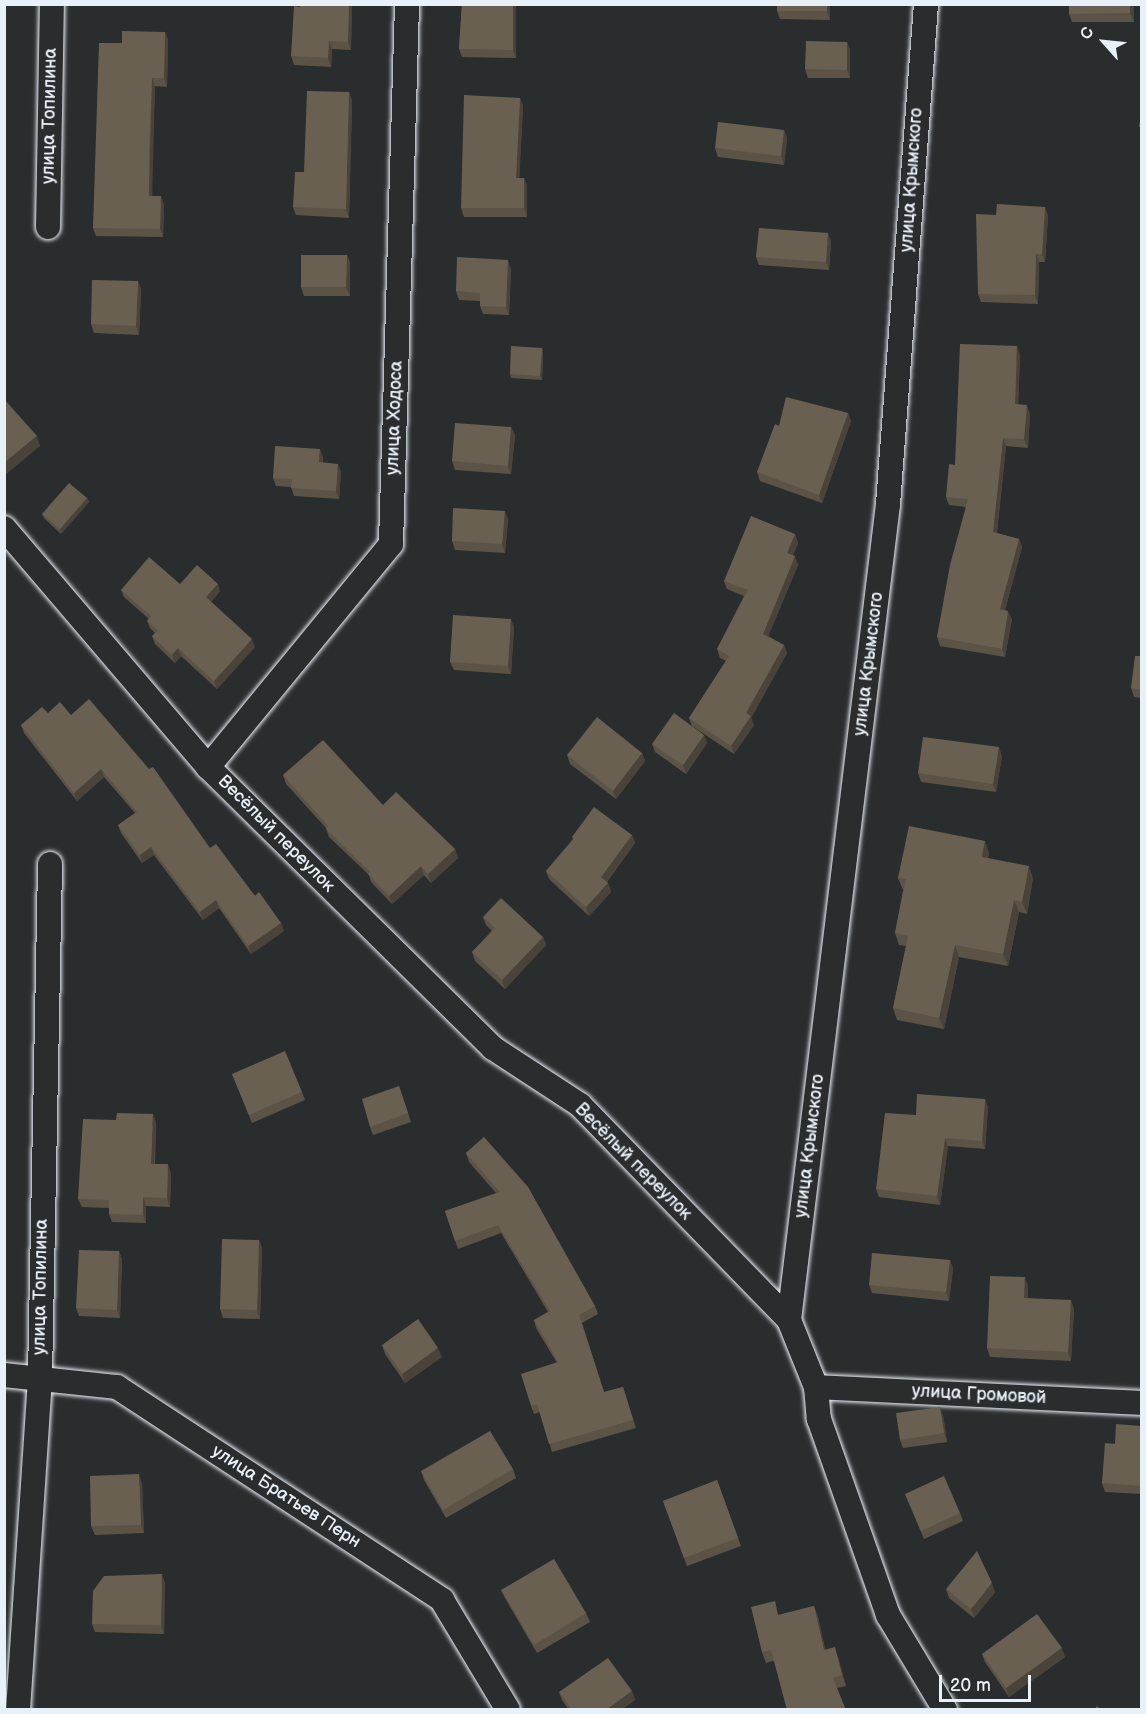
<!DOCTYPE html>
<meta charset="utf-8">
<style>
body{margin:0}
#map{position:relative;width:1146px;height:1714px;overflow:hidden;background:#2a2d2e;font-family:"Balsamiq Sans",sans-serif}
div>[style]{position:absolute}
.roads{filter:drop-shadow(0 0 2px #e8f1f8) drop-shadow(0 0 2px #e8f1f8)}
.minor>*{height:24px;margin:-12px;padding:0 12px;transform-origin:12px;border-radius:12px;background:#2a2d2e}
.wall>*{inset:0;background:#5b5346}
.shaded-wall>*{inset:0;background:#4a4339}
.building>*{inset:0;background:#6a6051}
span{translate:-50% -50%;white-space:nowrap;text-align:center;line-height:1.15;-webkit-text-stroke:4.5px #2a2d2e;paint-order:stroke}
.street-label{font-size:18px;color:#e8f1f8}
.frame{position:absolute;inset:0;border:6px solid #e8f1f8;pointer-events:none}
.north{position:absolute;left:1074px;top:12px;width:60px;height:60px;-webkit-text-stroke:4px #2a2d2e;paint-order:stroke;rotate:297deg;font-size:16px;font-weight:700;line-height:24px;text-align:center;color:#e8f1f8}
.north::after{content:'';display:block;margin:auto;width:21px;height:27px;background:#e8f1f8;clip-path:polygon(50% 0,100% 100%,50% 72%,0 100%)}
.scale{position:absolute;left:939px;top:1675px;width:92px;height:27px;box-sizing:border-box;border:3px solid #e8f1f8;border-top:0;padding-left:8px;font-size:18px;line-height:21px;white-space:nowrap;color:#e8f1f8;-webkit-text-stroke:4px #2a2d2e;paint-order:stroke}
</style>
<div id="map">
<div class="roads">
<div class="minor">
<i style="left:48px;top:227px;width:223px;rotate:-89deg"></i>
<i style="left:4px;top:528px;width:314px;rotate:49.5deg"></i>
<i style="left:208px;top:767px;width:400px;rotate:44.6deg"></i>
<i style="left:493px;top:1048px;width:104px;rotate:33.2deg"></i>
<i style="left:580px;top:1105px;width:300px;rotate:45.8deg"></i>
<i style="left:789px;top:1320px;width:72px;rotate:68.1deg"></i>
<i style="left:816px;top:1387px;width:32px;rotate:85deg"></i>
<i style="left:819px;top:1419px;width:208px;rotate:70.6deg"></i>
<i style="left:888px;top:1615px;width:111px;rotate:59deg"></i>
<i style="left:208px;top:767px;width:288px;rotate:-50.6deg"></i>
<i style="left:391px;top:544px;width:540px;rotate:-88.3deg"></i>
<i style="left:789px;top:1320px;width:822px;rotate:-83.08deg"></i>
<i style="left:888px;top:504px;width:501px;rotate:-85.65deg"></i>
<i style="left:4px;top:1375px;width:114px;rotate:6.1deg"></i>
<i style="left:117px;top:1387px;width:389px;rotate:33.2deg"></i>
<i style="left:442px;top:1600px;width:128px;rotate:59deg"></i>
<i style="left:816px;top:1387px;width:326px;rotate:2.8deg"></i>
<i style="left:18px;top:1710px;width:334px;rotate:-86.2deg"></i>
<i style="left:40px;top:1377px;width:513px;rotate:-88.88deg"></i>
</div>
</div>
<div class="wall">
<i style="clip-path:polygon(352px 4px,351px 50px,332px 49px,331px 67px,294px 65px,291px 56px)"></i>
<i style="clip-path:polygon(462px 4px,516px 4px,516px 58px,462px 57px,459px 49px)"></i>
<i style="clip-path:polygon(777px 4px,830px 4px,830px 20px,780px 19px,777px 11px)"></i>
<i style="clip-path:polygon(1069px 4px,1134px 4px,1134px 22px,1072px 22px,1069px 14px)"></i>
<i style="clip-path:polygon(165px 32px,168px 40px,167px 87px,155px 86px,152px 164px,152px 196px,164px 204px,163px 237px,96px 236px,93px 228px,122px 43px)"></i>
<i style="clip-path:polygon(847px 42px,850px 50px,850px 78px,808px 78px,805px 69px)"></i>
<i style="clip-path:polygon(349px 92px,352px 101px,349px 218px,296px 215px,293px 207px,304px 172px)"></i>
<i style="clip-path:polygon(520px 98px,523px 106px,519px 178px,524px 178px,527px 186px,527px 217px,464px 217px,461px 208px)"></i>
<i style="clip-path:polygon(784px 130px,787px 138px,784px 165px,718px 157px,715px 148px)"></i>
<i style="clip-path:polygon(1045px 207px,1048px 216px,1045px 262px,1039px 262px,1038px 304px,981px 302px,978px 294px)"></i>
<i style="clip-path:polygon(831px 241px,829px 270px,759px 265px,756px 257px)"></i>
<i style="clip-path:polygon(347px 255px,350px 263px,350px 296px,304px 296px,301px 287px)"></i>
<i style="clip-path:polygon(511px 269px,509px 315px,483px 314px,480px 306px,480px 301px,459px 300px,456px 291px)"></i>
<i style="clip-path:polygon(138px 281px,141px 290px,139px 335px,94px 333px,91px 324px)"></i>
<i style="clip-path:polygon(542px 348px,543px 352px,542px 380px,511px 378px,510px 374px)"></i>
<i style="clip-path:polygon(1020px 355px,1018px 405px,1030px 414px,1028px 448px,1006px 446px,997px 533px,1019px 539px,1022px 547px,1005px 610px,1012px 619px,1005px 657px,940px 646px,937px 637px,966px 507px,949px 505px,946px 497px,955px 465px)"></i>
<i style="clip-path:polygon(848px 413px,851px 421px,822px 503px,760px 481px,757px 472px,779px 426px)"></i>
<i style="clip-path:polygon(511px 427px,515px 435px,511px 474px,455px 470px,452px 461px)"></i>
<i style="clip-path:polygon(323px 457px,323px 463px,341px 472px,339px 499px,294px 496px,291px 487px,276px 486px,273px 478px)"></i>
<i style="clip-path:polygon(87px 498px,89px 502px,61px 534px,44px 518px,42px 514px)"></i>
<i style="clip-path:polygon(508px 519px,505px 553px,455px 550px,452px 541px)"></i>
<i style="clip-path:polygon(795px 534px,798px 543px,793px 555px,798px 565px,768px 636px,784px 645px,787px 653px,751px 718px,754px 725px,734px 754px,692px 726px,689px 718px,726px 661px,720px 658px,717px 649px,744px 596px,727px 589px,724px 581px)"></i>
<i style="clip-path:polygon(180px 584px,220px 591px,211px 602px,255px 647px,217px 689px,181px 656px,175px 663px,155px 644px,152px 636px,155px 633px,150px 628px,147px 621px,149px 619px,124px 597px,121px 590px)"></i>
<i style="clip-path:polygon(514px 627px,511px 674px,454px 670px,450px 662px)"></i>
<i style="clip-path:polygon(1142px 648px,1142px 698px,1134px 697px,1131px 688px,1141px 656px)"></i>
<i style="clip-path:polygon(48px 713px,71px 715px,210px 848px,281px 923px,284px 931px,251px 954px,219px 908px,203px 920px,154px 855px,142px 863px,121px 833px,118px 825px,135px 813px,104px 777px,77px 801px,24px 733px,21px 725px)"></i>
<i style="clip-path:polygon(704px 735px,707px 743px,686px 774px,655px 752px,652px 744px)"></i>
<i style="clip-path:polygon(642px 753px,645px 761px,616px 799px,570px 764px,567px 755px)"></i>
<i style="clip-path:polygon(1002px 756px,996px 792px,921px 782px,918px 773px)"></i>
<i style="clip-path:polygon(283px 775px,383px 805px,455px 849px,458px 858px,431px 883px,424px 875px,392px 904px,371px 882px,369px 875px,329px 837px,326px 828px,286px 784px)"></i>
<i style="clip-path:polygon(632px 835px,635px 843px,607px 882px,608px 883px,611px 892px,589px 916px,549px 879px,546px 871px,573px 840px,572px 837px)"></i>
<i style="clip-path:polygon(989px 853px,988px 858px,1033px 878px,1027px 914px,1019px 912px,1008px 966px,959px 957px,944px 1029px,897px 1020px,893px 1008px,906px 946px,899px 945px,895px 933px,903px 890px,898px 878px)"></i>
<i style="clip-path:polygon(483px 917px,543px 937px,546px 945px,505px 989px,475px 961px,472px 952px,492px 931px,486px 925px)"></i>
<i style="clip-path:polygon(232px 1074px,302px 1092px,305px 1100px,252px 1123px)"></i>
<i style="clip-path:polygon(399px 1086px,411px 1122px,373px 1135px,370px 1127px)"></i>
<i style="clip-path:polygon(985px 1099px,988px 1108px,985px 1149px,948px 1146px,940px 1205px,879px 1197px,876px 1189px,916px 1115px)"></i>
<i style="clip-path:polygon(156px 1122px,155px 1164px,171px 1173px,170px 1207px,146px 1206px,146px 1223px,112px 1222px,109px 1214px,109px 1208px,82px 1207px,78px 1199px)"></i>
<i style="clip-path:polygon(484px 1137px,595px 1306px,598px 1314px,582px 1323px,604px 1392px,623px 1387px,636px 1428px,552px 1452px,540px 1412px,534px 1414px,531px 1406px,557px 1363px,536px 1328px,534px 1320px,548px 1312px,501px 1233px,458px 1249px,445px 1211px,496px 1193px,469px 1162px,466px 1153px)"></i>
<i style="clip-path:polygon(259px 1240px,262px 1248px,260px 1319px,223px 1318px,220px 1309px)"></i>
<i style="clip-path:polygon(119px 1251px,122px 1260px,120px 1318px,79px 1316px,76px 1308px)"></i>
<i style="clip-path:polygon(950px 1260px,953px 1269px,949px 1301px,872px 1293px,869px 1285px)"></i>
<i style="clip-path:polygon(1028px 1286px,1028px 1298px,1074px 1308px,1071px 1361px,990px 1357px,987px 1348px)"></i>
<i style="clip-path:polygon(382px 1345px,442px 1357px,405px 1383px,385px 1354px)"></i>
<i style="clip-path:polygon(943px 1415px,947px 1442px,903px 1448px,900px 1440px)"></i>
<i style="clip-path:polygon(1142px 1426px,1142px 1494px,1105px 1492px,1102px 1483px,1115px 1444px)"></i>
<i style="clip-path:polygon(513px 1469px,516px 1478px,446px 1518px,424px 1480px,421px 1471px)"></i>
<i style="clip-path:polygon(717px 1480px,741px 1546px,687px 1566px,663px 1501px)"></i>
<i style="clip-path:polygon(142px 1483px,144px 1533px,95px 1535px,91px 1526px)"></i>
<i style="clip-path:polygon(905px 1494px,960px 1513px,963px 1521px,924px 1539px)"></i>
<i style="clip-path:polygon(165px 1583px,164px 1634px,95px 1632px,92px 1624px)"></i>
<i style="clip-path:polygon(946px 1589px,995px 1592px,974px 1618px,949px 1598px)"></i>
<i style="clip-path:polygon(501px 1590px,586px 1613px,590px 1622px,537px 1653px,505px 1598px)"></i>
<i style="clip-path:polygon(814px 1606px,818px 1617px,825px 1649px,838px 1657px,846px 1686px,837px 1688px,773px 1661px,766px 1663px,762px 1652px,779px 1615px)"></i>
<i style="clip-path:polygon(982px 1654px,1065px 1657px,1009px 1697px,985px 1662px)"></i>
<i style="clip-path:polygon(632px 1691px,635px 1700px,621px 1710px,569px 1710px,562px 1700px,559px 1692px)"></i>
</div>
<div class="shaded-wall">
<i style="clip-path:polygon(349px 4px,352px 4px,351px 50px,348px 42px)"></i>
<i style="clip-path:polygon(513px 4px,516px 4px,516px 58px,513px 50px)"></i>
<i style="clip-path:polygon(827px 4px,830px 4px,830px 20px,827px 11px)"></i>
<i style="clip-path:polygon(1130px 4px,1134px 4px,1134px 22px,1130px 13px)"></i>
<i style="clip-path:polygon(165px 32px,168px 40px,167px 87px,164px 78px)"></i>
<i style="clip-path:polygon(329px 41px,332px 49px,331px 67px,328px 58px)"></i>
<i style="clip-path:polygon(847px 42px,850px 50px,850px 78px,847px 70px)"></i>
<i style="clip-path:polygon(152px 78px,155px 86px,152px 204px,149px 196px)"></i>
<i style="clip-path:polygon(349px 92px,352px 101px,349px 218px,346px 209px)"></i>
<i style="clip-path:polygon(520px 98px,523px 106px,519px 186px,516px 178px)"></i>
<i style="clip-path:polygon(784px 130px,787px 138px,784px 165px,781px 156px)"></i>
<i style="clip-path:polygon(524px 178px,527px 186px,527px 217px,524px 208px)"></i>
<i style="clip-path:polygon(161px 196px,164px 204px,163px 237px,160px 229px)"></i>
<i style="clip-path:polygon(1045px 207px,1048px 216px,1045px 262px,1042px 254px)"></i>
<i style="clip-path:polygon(828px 233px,831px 241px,829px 270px,826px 262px)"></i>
<i style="clip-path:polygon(1036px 254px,1039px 262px,1038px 304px,1035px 295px)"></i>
<i style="clip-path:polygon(347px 255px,350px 263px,350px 296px,346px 287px)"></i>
<i style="clip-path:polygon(508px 260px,511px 269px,509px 315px,506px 307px)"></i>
<i style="clip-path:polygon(138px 281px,141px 290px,139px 335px,136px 326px)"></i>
<i style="clip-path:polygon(1017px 346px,1020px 355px,1018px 413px,1015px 404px)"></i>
<i style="clip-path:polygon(542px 348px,543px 352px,542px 380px,540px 376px)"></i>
<i style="clip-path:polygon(1027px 405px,1030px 414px,1028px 448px,1024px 439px)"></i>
<i style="clip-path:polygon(848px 413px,851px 421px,822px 503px,819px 495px)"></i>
<i style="clip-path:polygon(511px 427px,515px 435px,511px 474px,508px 466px)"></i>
<i style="clip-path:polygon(37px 436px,40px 446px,4px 476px,4px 463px)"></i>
<i style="clip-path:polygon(1003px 438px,1006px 446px,996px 540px,993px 532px)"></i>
<i style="clip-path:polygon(320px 449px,323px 457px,322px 471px,319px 462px)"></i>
<i style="clip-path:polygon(338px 464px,341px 472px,339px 499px,336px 491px)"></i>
<i style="clip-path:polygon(87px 498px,89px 502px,61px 534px,60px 529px)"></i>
<i style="clip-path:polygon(505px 511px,508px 519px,505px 553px,502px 544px)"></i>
<i style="clip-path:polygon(795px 534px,798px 543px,790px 561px,787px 553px)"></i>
<i style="clip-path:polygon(1019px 539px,1022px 547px,1003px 618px,1000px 609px)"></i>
<i style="clip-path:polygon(795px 556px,798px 565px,766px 642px,763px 634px)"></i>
<i style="clip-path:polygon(218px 584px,220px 591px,209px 604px,206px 597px)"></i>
<i style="clip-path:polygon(1008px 611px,1012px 619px,1005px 657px,1002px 649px)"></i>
<i style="clip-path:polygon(511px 619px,514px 627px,511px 674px,508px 666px)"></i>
<i style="clip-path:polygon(252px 639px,255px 647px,217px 689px,214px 681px)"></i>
<i style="clip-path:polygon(784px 645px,787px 653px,751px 718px,754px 725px,734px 754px,731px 746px,746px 713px)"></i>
<i style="clip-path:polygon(178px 648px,181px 656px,175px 663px,172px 655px)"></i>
<i style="clip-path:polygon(704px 735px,707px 743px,686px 774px,683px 765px)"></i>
<i style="clip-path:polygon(999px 747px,1002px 756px,996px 792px,993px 784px)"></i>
<i style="clip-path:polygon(642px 753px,645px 761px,616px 799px,613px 791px)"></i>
<i style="clip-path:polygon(101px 769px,104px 777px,77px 801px,74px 793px)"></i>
<i style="clip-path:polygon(632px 835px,635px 843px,604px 885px,601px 877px)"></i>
<i style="clip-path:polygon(985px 841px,989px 853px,986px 869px,982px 857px)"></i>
<i style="clip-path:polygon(151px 847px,154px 855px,142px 863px,140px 855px)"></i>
<i style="clip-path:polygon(455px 849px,458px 858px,431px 883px,428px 874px)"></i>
<i style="clip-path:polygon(421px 866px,424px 875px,392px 904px,389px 896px)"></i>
<i style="clip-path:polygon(1029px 866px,1033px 878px,1027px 914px,1022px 902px)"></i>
<i style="clip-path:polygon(608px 883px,611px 892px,589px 916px,586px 907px)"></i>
<i style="clip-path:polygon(216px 900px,219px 908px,203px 920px,200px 912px)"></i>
<i style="clip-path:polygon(1014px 900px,1019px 912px,1008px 966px,1003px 954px)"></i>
<i style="clip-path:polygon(281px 923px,284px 931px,251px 954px,248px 946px)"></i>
<i style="clip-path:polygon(543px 937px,546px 945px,505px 989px,502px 980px)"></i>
<i style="clip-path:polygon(955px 945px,959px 957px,944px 1029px,939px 1018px)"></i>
<i style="clip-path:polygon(985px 1099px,988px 1108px,985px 1149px,982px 1141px)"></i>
<i style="clip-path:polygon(153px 1114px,156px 1122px,154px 1172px,151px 1164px)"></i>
<i style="clip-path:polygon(945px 1138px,948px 1146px,940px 1205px,937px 1196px)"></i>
<i style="clip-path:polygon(168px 1164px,171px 1173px,170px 1207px,167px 1198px)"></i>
<i style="clip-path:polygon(143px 1197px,146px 1206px,146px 1223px,143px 1215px)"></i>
<i style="clip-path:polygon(259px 1240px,262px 1248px,260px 1319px,257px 1310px)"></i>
<i style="clip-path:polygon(119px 1251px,122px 1260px,120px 1318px,117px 1310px)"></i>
<i style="clip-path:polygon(950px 1260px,953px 1269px,949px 1301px,946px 1292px)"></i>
<i style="clip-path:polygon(1025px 1277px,1028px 1286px,1028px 1306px,1024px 1298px)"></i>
<i style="clip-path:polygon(1071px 1300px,1074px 1308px,1071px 1361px,1068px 1352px)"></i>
<i style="clip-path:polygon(438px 1348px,442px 1357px,405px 1383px,402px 1374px)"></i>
<i style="clip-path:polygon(940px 1407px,943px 1415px,947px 1442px,944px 1433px)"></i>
<i style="clip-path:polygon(139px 1474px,142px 1483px,144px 1533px,141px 1525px)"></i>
<i style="clip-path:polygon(162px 1574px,165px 1583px,164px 1634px,161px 1625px)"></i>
<i style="clip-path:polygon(992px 1583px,995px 1592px,974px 1618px,971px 1609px)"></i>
<i style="clip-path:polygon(814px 1606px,818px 1617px,828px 1660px,824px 1650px)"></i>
<i style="clip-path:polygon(835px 1647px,838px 1657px,846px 1686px,842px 1675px)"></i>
<i style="clip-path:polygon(1062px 1648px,1065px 1657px,1009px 1697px,1006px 1688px)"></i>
<i style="clip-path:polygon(632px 1691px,635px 1700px,621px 1710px,606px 1710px)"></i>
</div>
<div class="building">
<i style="clip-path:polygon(300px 4px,349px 4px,348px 42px,329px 41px,328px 58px,291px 56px,294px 6px,300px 7px)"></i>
<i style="clip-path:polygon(462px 4px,513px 4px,513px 50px,459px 49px)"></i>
<i style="clip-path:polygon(777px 4px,827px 4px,827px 11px,777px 11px)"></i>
<i style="clip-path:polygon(1069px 4px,1130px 4px,1130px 13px,1069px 14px)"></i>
<i style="clip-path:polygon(122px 31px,165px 32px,164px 78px,152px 78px,149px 156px,149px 196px,161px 196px,160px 229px,93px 228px,99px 43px,122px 43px)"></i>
<i style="clip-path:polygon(806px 41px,847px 42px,847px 70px,805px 69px)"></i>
<i style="clip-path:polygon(307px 91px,349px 92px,346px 209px,293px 207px,295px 172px,304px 172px)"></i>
<i style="clip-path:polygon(464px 95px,520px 98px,516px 178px,524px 178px,524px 208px,461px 208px)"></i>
<i style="clip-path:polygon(1142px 110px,1142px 127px,1139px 127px)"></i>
<i style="clip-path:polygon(718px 122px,784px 130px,781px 156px,715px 148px)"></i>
<i style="clip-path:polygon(997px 204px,1045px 207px,1042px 254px,1036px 254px,1035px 295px,978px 294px,976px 214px,996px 215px)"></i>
<i style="clip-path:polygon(759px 228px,828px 233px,826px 262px,756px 257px)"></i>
<i style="clip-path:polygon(301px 255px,347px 255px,346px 287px,301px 287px)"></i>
<i style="clip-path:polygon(457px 257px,508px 260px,506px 307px,480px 306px,480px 293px,456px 291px)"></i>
<i style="clip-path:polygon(92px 280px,138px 281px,136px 326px,91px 324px)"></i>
<i style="clip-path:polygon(960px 344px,1017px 346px,1015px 404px,1027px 405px,1024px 439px,1003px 438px,993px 532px,1019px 539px,1000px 609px,1008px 611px,1002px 649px,937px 637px,950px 565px,968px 499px,946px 497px,949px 464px,955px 465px)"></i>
<i style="clip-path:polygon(511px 346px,542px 348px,540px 376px,510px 374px)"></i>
<i style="clip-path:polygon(786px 397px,848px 413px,819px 495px,757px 472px,775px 424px,779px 426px)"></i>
<i style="clip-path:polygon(4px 399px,37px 436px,4px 463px)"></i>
<i style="clip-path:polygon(455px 423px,511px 427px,508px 466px,452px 461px)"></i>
<i style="clip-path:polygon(275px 446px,320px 449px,319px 462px,338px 464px,336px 491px,291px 488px,292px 479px,273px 478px)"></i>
<i style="clip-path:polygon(69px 483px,87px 498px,60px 529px,42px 514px)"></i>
<i style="clip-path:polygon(453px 508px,505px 511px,502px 544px,452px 541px)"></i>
<i style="clip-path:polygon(751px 516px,795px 534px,787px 553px,795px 556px,763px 634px,784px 645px,746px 713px,751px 716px,731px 746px,689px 718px,729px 656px,717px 649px,748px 590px,724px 581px)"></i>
<i style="clip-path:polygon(149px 557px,180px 584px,197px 565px,218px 584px,206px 597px,252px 639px,214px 681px,178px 648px,172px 655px,152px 636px,158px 630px,147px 621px,151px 616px,121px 590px)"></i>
<i style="clip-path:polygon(453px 615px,511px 619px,508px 666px,450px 662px)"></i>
<i style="clip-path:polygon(1142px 648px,1142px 690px,1131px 688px,1135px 656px,1141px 656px)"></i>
<i style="clip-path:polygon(89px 699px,149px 769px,153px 767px,210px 848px,216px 844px,255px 896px,259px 892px,281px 923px,248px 946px,216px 900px,200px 912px,151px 847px,140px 855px,118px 825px,137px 812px,101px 769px,74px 793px,21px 725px,42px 707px,48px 713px,60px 702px,71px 715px)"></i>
<i style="clip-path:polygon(674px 713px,704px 735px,683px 765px,652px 744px)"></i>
<i style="clip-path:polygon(597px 717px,642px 753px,613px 791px,567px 755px)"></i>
<i style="clip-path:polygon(923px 737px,999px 747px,993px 784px,918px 773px)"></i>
<i style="clip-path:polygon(323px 740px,383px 805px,396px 792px,455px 849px,428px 874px,421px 866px,389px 896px,368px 874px,370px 872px,326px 829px,328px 826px,283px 775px)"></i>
<i style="clip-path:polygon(594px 807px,632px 835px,601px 877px,608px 883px,586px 907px,546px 871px,574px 838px,572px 837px)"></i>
<i style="clip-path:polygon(909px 826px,985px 841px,982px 857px,1029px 866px,1022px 902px,1014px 900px,1003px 954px,955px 945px,939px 1018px,893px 1008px,908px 936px,895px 933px,906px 879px,898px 878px)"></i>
<i style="clip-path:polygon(501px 898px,543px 937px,502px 980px,472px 952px,495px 928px,483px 917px)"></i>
<i style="clip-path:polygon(285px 1051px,302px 1092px,249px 1115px,232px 1074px)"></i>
<i style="clip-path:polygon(399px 1086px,408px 1113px,370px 1127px,362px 1099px)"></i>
<i style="clip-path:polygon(917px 1094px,985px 1099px,982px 1141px,945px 1138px,937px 1196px,876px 1189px,885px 1113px,916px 1115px)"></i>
<i style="clip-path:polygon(117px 1113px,153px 1114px,151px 1164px,168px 1164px,167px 1198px,143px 1197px,143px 1215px,109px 1214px,109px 1200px,78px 1199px,83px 1119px,116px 1120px)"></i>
<i style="clip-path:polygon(484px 1137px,528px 1187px,595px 1306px,579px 1315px,604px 1392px,623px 1387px,633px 1420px,549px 1444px,537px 1404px,531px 1406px,521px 1374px,558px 1362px,534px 1320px,550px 1311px,498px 1225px,455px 1241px,445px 1211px,500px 1192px,466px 1153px)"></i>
<i style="clip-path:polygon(222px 1239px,259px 1240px,257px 1310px,220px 1309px)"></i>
<i style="clip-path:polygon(79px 1250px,119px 1251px,117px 1310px,76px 1308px)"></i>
<i style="clip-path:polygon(872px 1253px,950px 1260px,946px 1292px,869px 1285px)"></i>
<i style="clip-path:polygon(990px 1276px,1025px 1277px,1024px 1298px,1071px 1300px,1068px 1352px,987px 1348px)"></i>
<i style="clip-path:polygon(418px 1319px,438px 1348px,402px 1374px,382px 1345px)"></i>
<i style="clip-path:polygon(940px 1407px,944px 1433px,900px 1440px,896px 1413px)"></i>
<i style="clip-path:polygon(1116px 1424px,1142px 1426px,1142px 1486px,1102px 1483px,1105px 1443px,1115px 1444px)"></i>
<i style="clip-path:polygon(490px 1431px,513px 1469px,443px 1510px,421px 1471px)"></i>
<i style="clip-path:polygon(139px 1474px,141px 1525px,91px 1526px,90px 1476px)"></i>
<i style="clip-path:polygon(944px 1476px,960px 1513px,921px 1531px,905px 1494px)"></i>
<i style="clip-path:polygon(717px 1480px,738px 1538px,684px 1558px,663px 1501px)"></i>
<i style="clip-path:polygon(977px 1551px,992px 1583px,971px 1609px,946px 1589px)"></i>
<i style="clip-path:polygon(554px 1559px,586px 1613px,534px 1645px,501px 1590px)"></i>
<i style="clip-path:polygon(162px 1574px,161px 1625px,92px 1624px,93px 1591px,104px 1576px)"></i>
<i style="clip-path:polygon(775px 1601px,778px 1615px,814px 1606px,824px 1650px,835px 1647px,842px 1675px,833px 1678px,846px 1710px,787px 1710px,771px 1650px,762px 1652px,751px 1607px)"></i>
<i style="clip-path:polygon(1037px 1614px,1062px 1648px,1006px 1688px,982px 1654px)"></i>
<i style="clip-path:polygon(608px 1658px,632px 1691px,606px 1710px,572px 1710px,559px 1692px)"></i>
<i style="clip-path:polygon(1097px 1706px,1101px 1710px,1094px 1710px)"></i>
</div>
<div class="street-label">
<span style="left:50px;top:116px;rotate:-89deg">улица Топилина</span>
<span style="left:912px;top:180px;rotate:-86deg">улица Крымского</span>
<span style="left:395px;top:418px;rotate:-88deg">улица Ходоса</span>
<span style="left:869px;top:664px;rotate:-83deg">улица Крымского</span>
<span style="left:276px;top:834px;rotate:45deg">Весёлый переулок</span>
<span style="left:810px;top:1146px;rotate:-83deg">улица Крымского</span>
<span style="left:633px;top:1162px;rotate:45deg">Весёлый переулок</span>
<span style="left:41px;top:1287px;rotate:-89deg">улица Топилина</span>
<span style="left:979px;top:1395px;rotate:3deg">улица Громовой</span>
<span style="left:286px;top:1497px;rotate:33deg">улица Братьев Перн</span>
</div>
<div class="frame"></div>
<div class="north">С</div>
<div class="scale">20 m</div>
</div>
